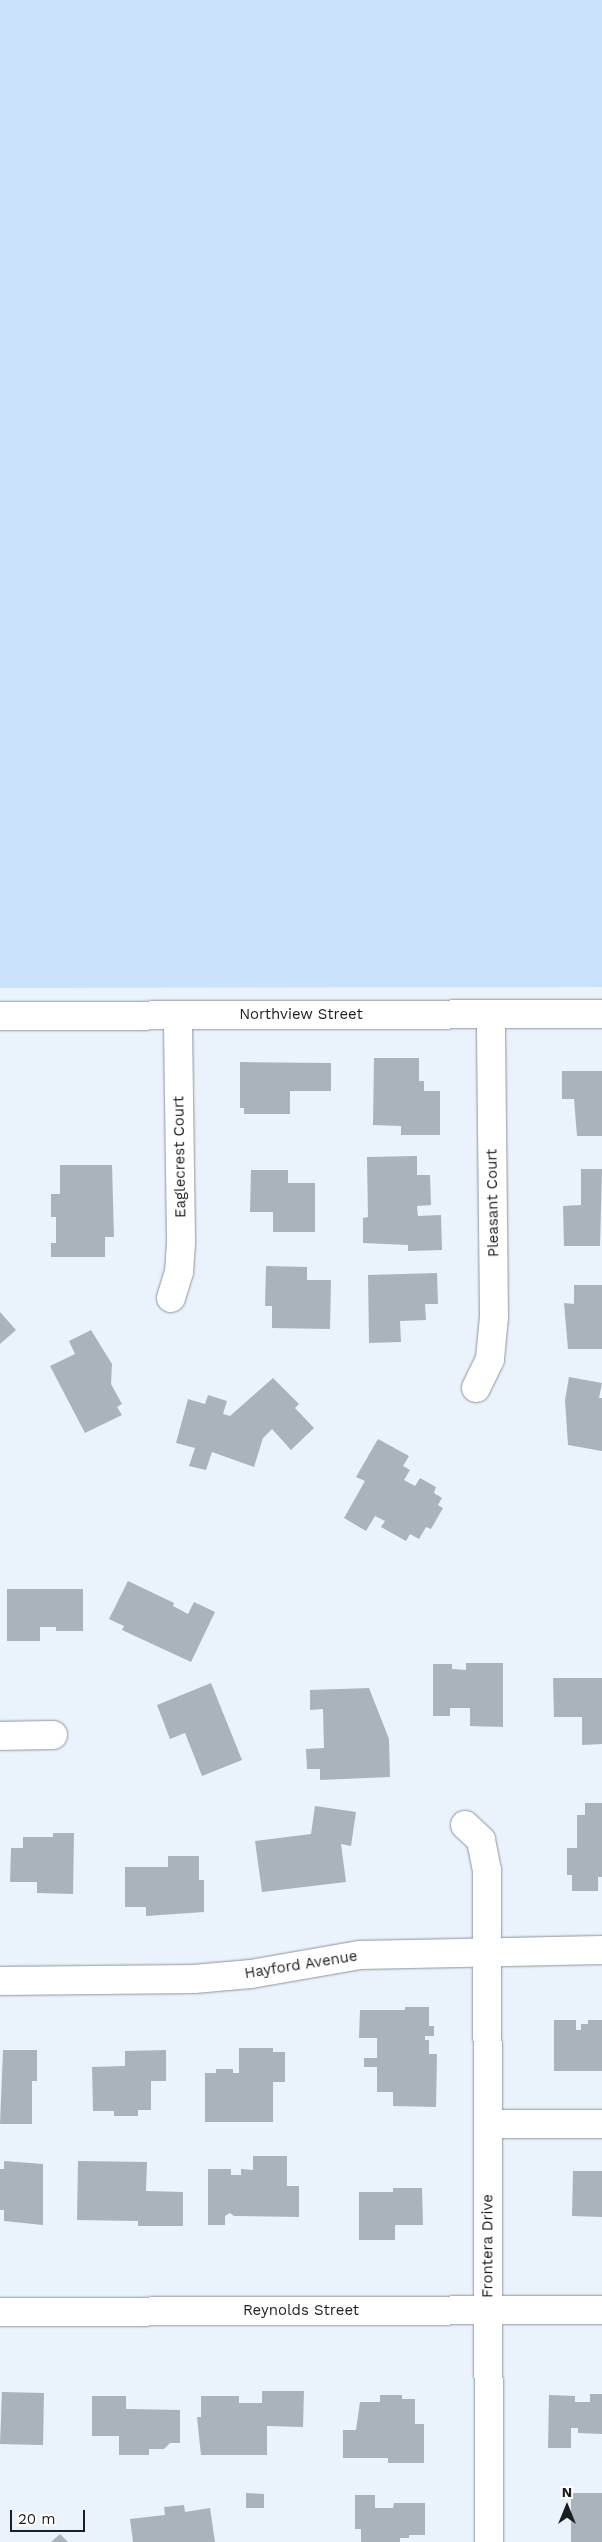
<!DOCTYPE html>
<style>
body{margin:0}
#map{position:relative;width:602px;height:2542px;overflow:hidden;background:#eaf2fb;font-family:"Work Sans",sans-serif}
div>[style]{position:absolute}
.green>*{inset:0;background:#cbe2fc}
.building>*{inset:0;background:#aab2bb}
.roads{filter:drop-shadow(0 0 1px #8d959d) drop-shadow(0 0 1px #8d959d)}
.minor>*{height:28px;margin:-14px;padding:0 14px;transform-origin:14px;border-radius:14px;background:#fff}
span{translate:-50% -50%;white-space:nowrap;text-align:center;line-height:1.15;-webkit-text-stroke:4px #fff;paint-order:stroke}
.street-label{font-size:15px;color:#1c1f22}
.north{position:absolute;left:542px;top:2482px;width:50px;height:50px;-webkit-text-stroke:4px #fff;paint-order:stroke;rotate:0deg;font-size:14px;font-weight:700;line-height:20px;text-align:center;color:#1c1f22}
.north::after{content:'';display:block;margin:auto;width:18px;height:22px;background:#1c1f22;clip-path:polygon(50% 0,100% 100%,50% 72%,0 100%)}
.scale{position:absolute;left:10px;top:2510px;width:75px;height:22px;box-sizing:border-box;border:2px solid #1c1f22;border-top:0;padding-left:6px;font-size:15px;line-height:18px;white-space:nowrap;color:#1c1f22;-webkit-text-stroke:4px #fff;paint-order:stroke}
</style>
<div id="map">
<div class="green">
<i style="clip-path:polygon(0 0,602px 0,602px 987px,0 988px)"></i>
</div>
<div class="building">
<i style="clip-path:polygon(374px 1058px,419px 1058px,419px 1081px,424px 1081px,424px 1091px,440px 1091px,440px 1135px,401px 1135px,401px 1126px,373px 1125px)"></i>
<i style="clip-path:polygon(240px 1062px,331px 1063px,331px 1091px,290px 1091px,290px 1114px,244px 1114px,244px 1108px,240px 1108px)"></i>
<i style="clip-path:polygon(562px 1071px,602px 1071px,602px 1136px,577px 1136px,574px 1099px,562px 1099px)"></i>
<i style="clip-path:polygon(417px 1156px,417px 1175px,430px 1175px,431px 1205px,417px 1206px,418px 1216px,441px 1215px,442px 1250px,408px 1251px,408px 1245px,363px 1243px,363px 1218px,368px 1217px,367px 1157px)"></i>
<i style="clip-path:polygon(60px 1165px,112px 1165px,114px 1237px,105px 1237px,105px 1257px,51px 1257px,51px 1243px,56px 1243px,56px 1217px,51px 1217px,51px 1194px,60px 1194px)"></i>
<i style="clip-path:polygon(581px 1169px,602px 1169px,600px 1246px,564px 1246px,563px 1206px,581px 1205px)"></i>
<i style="clip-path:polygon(251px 1170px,288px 1170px,288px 1183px,315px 1183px,315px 1232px,273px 1232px,273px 1212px,250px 1212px)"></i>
<i style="clip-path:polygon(266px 1266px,307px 1267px,307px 1280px,331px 1280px,330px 1329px,272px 1328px,272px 1306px,265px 1306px)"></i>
<i style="clip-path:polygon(437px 1273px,438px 1304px,425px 1304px,426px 1320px,400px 1321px,401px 1342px,369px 1343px,368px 1275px)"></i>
<i style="clip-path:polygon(574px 1285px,602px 1285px,602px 1349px,568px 1349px,564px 1303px,574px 1304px)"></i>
<i style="clip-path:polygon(0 1312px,16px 1330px,0 1344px)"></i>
<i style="clip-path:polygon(91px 1330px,112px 1364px,111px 1384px,122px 1404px,117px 1407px,122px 1415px,85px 1433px,50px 1366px,75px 1354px,69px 1341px)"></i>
<i style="clip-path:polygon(569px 1377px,602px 1383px,599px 1398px,602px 1398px,602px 1451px,568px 1445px,565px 1400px)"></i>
<i style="clip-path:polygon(273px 1378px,299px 1404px,295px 1408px,314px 1428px,291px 1450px,272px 1429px,263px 1438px,254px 1467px,212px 1452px,206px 1470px,189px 1466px,195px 1448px,176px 1443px,188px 1399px,205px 1404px,208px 1395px,227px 1401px,223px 1414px,230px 1416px)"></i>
<i style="clip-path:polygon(378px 1439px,409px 1456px,403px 1466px,410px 1470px,404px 1480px,415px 1486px,420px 1478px,436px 1487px,434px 1493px,442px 1498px,438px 1505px,443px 1508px,431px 1529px,426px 1527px,419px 1539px,410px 1534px,406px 1541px,381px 1527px,385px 1521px,375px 1516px,366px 1531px,344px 1518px,365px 1481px,356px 1477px)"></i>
<i style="clip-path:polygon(128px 1581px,174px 1603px,173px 1606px,188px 1614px,194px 1602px,215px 1612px,191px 1662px,122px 1630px,124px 1626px,109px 1619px)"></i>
<i style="clip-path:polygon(7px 1589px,83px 1589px,83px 1631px,56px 1631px,56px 1627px,40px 1627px,40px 1641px,7px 1641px)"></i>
<i style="clip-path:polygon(466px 1663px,503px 1663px,503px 1727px,470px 1726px,470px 1708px,450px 1708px,450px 1716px,433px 1716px,433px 1664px,452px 1664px,452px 1669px,466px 1670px)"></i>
<i style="clip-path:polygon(553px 1678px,602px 1678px,602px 1744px,582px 1745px,582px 1717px,554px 1717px)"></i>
<i style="clip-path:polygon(211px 1683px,242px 1760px,202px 1776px,185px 1733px,170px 1739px,157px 1705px)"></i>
<i style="clip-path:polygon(369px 1688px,389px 1739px,390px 1777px,320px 1780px,320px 1769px,307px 1769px,306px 1749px,324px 1748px,323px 1709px,310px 1710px,310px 1690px)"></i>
<i style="clip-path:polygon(585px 1803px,602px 1803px,602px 1877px,598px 1877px,598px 1891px,572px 1891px,572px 1875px,567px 1875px,567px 1848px,577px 1848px,577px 1815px,585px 1815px)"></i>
<i style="clip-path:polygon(315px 1806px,356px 1812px,351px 1846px,341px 1844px,346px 1882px,262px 1892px,255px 1841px,311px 1834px)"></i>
<i style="clip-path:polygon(53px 1833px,74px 1833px,73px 1894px,37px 1893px,37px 1882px,10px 1882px,11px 1848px,23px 1848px,23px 1837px,53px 1837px)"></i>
<i style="clip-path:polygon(168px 1856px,199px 1856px,199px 1880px,204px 1880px,204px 1912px,146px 1916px,146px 1907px,125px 1907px,125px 1867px,168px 1867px)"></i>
<i style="clip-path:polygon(405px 2007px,429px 2007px,429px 2026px,434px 2026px,434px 2036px,425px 2036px,425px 2040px,429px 2040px,429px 2054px,437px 2054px,436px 2107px,393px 2106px,393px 2092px,377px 2092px,377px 2067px,364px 2067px,364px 2058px,377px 2058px,377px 2038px,359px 2038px,360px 2010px,405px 2010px)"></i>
<i style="clip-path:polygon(554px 2020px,576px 2020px,576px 2030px,581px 2030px,581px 2024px,588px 2024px,588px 2020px,602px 2020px,602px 2071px,554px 2071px)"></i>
<i style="clip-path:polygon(239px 2048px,273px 2048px,273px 2052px,285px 2052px,285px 2082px,273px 2082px,273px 2122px,205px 2122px,205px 2073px,216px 2073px,216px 2069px,233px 2069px,233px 2073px,239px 2073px)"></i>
<i style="clip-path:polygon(3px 2050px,37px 2050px,37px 2081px,32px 2081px,32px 2124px,0 2124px)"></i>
<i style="clip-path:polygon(166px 2050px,166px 2081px,151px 2081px,151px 2110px,138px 2110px,138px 2116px,114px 2116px,114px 2111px,93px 2111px,92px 2067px,125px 2066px,125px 2051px)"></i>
<i style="clip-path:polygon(253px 2156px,287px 2156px,287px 2186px,299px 2186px,299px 2217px,234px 2216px,230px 2213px,225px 2216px,225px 2225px,208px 2225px,208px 2169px,231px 2169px,231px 2175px,241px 2175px,241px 2169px,253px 2170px)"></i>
<i style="clip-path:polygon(4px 2161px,43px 2164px,43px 2225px,4px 2221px,4px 2210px,0 2210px,0 2169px,4px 2169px)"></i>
<i style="clip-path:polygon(78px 2161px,147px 2162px,146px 2191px,183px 2192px,183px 2226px,138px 2226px,138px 2221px,77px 2220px)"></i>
<i style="clip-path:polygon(573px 2171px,602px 2171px,602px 2217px,572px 2216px)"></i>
<i style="clip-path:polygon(393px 2188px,422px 2188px,423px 2225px,395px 2225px,395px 2240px,359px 2240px,359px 2192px,393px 2192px)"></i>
<i style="clip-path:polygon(262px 2391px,304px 2391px,303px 2427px,267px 2426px,267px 2455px,201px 2455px,197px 2417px,201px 2417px,201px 2396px,239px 2396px,239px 2403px,262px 2403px)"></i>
<i style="clip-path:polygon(2px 2392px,44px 2393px,43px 2445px,0 2444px)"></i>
<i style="clip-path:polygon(590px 2394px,602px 2394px,602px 2434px,578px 2433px,578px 2428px,571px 2428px,571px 2448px,548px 2448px,549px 2395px,575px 2396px,575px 2402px,590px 2402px)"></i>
<i style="clip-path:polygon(380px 2395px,402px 2395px,402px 2399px,415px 2399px,415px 2424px,424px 2424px,424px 2463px,388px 2463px,388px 2458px,343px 2458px,343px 2430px,356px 2430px,360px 2402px,380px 2402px)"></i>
<i style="clip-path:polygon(92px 2396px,126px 2396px,126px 2409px,180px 2410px,180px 2443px,170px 2443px,164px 2449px,149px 2449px,149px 2455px,119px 2455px,119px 2436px,92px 2436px)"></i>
<i style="clip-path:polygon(246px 2493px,264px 2494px,264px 2508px,246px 2508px)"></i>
<i style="clip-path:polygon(571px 2493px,602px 2493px,602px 2542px,571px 2542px)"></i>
<i style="clip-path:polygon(355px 2495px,375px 2495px,375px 2508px,393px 2508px,394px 2503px,425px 2503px,425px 2535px,409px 2535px,409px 2538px,400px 2538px,400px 2542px,361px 2542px,361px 2529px,355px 2529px)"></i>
<i style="clip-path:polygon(184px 2505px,185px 2512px,210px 2508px,215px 2542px,133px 2542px,130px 2519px,165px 2515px,164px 2507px)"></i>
<i style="clip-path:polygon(60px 2534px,68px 2542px,51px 2542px)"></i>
</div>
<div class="roads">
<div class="minor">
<i style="left:0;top:1016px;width:602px;rotate:-0.19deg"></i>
<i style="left:171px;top:1298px;width:27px;rotate:-73deg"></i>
<i style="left:179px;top:1272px;width:31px;rotate:-86deg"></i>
<i style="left:181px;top:1241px;width:226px;rotate:-90.8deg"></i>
<i style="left:476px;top:1388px;width:32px;rotate:-64deg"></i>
<i style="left:490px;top:1359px;width:42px;rotate:-84.6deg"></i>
<i style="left:494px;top:1317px;width:303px;rotate:-90.6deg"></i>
<i style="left:0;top:1736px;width:53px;rotate:-1.1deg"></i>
<i style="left:465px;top:1825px;width:22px;rotate:43deg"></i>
<i style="left:481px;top:1840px;width:31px;rotate:79deg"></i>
<i style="left:487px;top:1870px;width:672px;rotate:89.83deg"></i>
<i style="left:0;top:1981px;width:194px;rotate:-0.6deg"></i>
<i style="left:194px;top:1979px;width:57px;rotate:-5deg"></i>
<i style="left:251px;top:1974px;width:111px;rotate:-9.9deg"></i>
<i style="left:360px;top:1955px;width:242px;rotate:-1.2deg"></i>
<i style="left:488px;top:2124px;width:114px"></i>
<i style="left:0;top:2312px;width:602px;rotate:-0.19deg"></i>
</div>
</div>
<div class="street-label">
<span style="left:301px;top:1015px">Northview Street</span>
<span style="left:180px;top:1157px;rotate:-91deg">Eaglecrest Court</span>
<span style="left:493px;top:1203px;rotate:-91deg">Pleasant Court</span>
<span style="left:301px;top:1965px;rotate:-9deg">Hayford Avenue</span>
<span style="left:488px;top:2246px;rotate:-90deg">Frontera Drive</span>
<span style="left:301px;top:2311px">Reynolds Street</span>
</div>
<div class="north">N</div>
<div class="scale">20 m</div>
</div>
